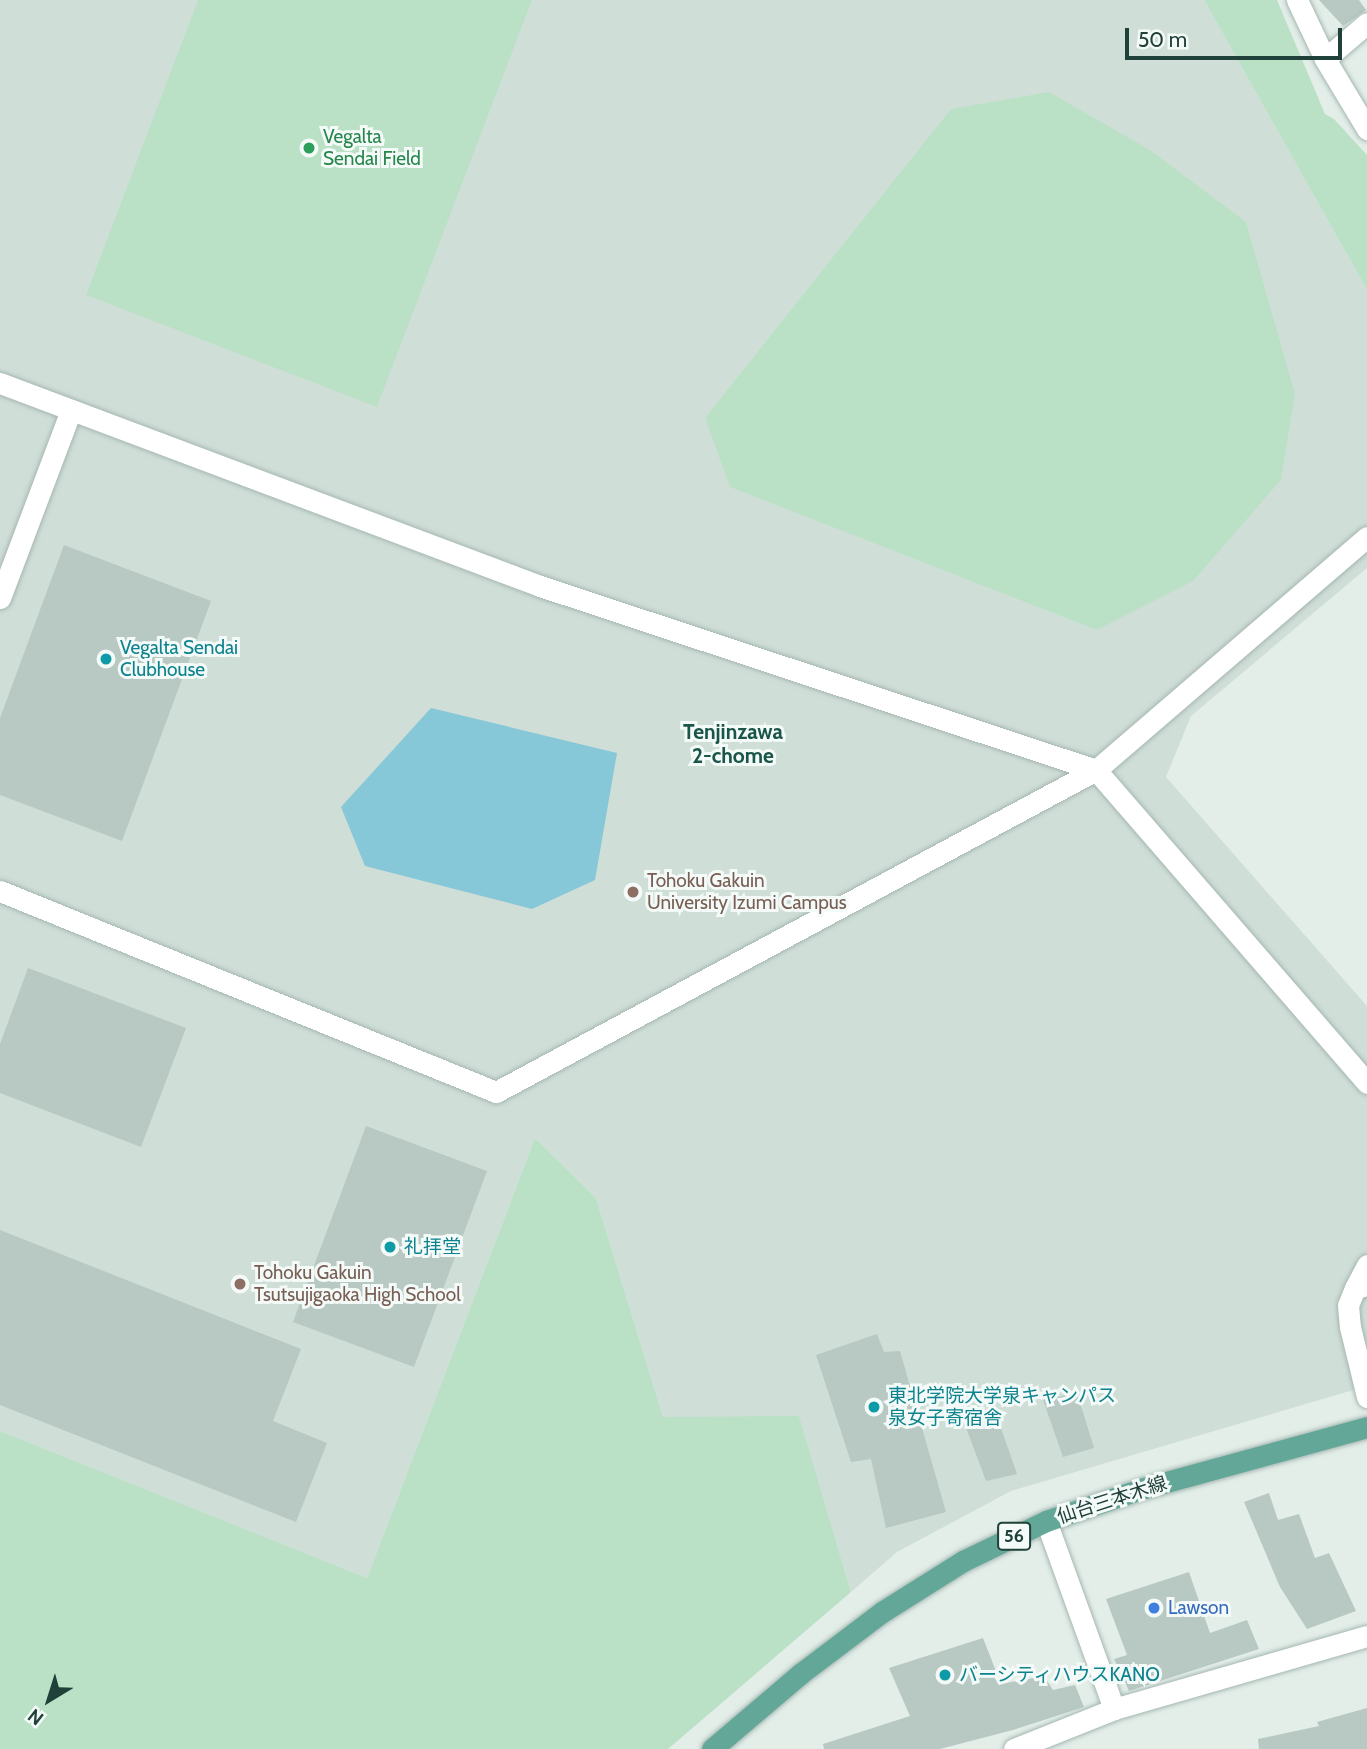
<!DOCTYPE html>
<meta charset="utf-8">
<style>
body{margin:0}
#map{position:relative;width:1367px;height:1749px;overflow:hidden;background:#e3eee9;font-family:Cabin,"Noto Sans JP",sans-serif}
div>[style]{position:absolute}
.built>*{inset:0;background:#d0ded8}
.green>*{inset:0;background:#bae1c6}
.water>*{inset:0;background:#86c7d8}
.building>*{inset:0;background:#b7c9c2}
.roads{filter:drop-shadow(0 0 2px #a5b7b1) drop-shadow(0 0 2px #a5b7b1)}
.minor>*{height:21px;margin:-10.5px;padding:0 10.5px;transform-origin:10.5px;border-radius:10.5px;background:#fff}
.major>*{height:21px;margin:-10.5px;padding:0 10.5px;transform-origin:10.5px;border-radius:10.5px;background:#63a799}
.dots>*{width:19px;height:19px;translate:-50% -50%;box-sizing:border-box;border:4px solid #f4faf7;border-radius:50%}
span{translate:-50% -50%;white-space:nowrap;text-align:center;line-height:1.15;-webkit-text-stroke:6px #f4faf7;paint-order:stroke}
.shield-label span{padding:2px 5px;background:#f4faf7;border:2px solid;border-radius:5px;-webkit-text-stroke-width:0}
.shield-label{font-size:18px;color:#20413a;font-weight:700}
.leisure-label{font-size:19px;color:#27864d}
.left{translate:0 -50%;text-align:left}
.culture-label{font-size:19px;color:#0d838f}
.education-label{font-size:19px;color:#785e54}
.street-label{font-size:19px;color:#20413a}
.shop-label{font-size:19px;color:#366cbe}
.neighbourhood-label{font-size:21px;color:#1a5549;font-weight:700}
.north{position:absolute;left:14px;top:1665px;width:70px;height:70px;-webkit-text-stroke:5px #f4faf7;paint-order:stroke;rotate:218deg;font-size:19px;font-weight:700;line-height:28px;text-align:center;color:#20413a}
.north::after{content:'';display:block;margin:auto;width:24px;height:32px;background:#20413a;clip-path:polygon(50% 0,100% 100%,50% 72%,0 100%)}
.scale{position:absolute;left:1125px;top:28px;width:217px;height:32px;box-sizing:border-box;border:4px solid #20413a;border-top:0;padding-left:9px;font-size:21px;line-height:24px;white-space:nowrap;color:#20413a;-webkit-text-stroke:5px #f4faf7;paint-order:stroke}
</style>
<div id="map">
<div class="built">
<i style="clip-path:polygon(0 0,1204px 0,1367px 290px,1367px 568px,1191px 716px,1166px 777px,1367px 1006px,1367px 1386px,1011px 1491px,897px 1552px,851px 1592px,799px 1417px,663px 1417px,596px 1198px,535px 1138px,367px 1578px,0 1431px)"></i>
</div>
<div class="green">
<i style="clip-path:polygon(198px 0,532px 0,377px 407px,86px 295px)"></i>
<i style="clip-path:polygon(1204px 0,1277px 0,1325px 114px,1334px 119px,1367px 155px,1367px 290px)"></i>
<i style="clip-path:polygon(1049px 92px,1150px 150px,1246px 222px,1295px 394px,1281px 480px,1193px 581px,1097px 630px,730px 487px,705px 418px,951px 109px)"></i>
<i style="clip-path:polygon(535px 1138px,596px 1198px,663px 1417px,799px 1416px,851px 1592px,668px 1749px,0 1749px,0 1431px,367px 1578px)"></i>
</div>
<div class="water">
<i style="clip-path:polygon(431px 708px,617px 753px,595px 880px,532px 909px,365px 866px,341px 807px)"></i>
</div>
<div class="building">
<i style="clip-path:polygon(1319px 0,1359px 0,1366px 10px,1343px 26px)"></i>
<i style="clip-path:polygon(64px 545px,211px 601px,122px 841px,0 795px,0 718px)"></i>
<i style="clip-path:polygon(28px 968px,186px 1028px,141px 1147px,0 1093px,0 1044px)"></i>
<i style="clip-path:polygon(366px 1126px,487px 1171px,414px 1367px,293px 1322px)"></i>
<i style="clip-path:polygon(0 1230px,301px 1349px,273px 1421px,327px 1443px,296px 1522px,0 1405px)"></i>
<i style="clip-path:polygon(877px 1334px,884px 1352px,900px 1351px,946px 1512px,886px 1528px,871px 1459px,851px 1462px,816px 1355px)"></i>
<i style="clip-path:polygon(1077px 1393px,1094px 1448px,1063px 1457px,1043px 1400px)"></i>
<i style="clip-path:polygon(994px 1408px,1017px 1474px,986px 1481px,962px 1417px)"></i>
<i style="clip-path:polygon(1269px 1493px,1278px 1520px,1299px 1514px,1315px 1558px,1329px 1553px,1356px 1611px,1307px 1629px,1280px 1587px,1244px 1502px)"></i>
<i style="clip-path:polygon(1189px 1572px,1210px 1633px,1247px 1620px,1259px 1649px,1129px 1691px,1114px 1659px,1127px 1655px,1106px 1599px)"></i>
<i style="clip-path:polygon(983px 1638px,1001px 1684px,1044px 1676px,1053px 1690px,1075px 1685px,1084px 1707px,1013px 1730px,940px 1749px,824px 1749px,823px 1744px,910px 1716px,889px 1668px)"></i>
<i style="clip-path:polygon(1367px 1708px,1367px 1749px,1259px 1749px,1258px 1739px,1319px 1726px,1317px 1722px)"></i>
</div>
<div class="roads">
<div class="minor">
<i style="left:1297px;top:0;width:65px;rotate:64.6deg"></i>
<i style="left:1325px;top:59px;width:82px;rotate:59deg"></i>
<i style="left:1325px;top:59px;width:55px;rotate:-40.6deg"></i>
<i style="left:0;top:383px;width:577px;rotate:20.6deg"></i>
<i style="left:540px;top:586px;width:586px;rotate:18.31deg"></i>
<i style="left:1096px;top:770px;width:414px;rotate:49.1deg"></i>
<i style="left:0;top:598px;width:201px;rotate:-69.3deg"></i>
<i style="left:0;top:891px;width:535px;rotate:22.06deg"></i>
<i style="left:496px;top:1092px;width:681px;rotate:-28.22deg"></i>
<i style="left:1096px;top:770px;width:357px;rotate:-40.7deg"></i>
<i style="left:1367px;top:1285px;width:12px;rotate:166deg"></i>
<i style="left:1355px;top:1288px;width:18px;rotate:112deg"></i>
<i style="left:1348px;top:1305px;width:22px;rotate:85deg"></i>
<i style="left:1350px;top:1327px;width:72px;rotate:76.3deg"></i>
<i style="left:1355px;top:1288px;width:26px;rotate:-62deg"></i>
<i style="left:1046px;top:1521px;width:200px;rotate:70.1deg"></i>
<i style="left:1014px;top:1749px;width:108px;rotate:-21.8deg"></i>
<i style="left:1114px;top:1709px;width:263px;rotate:-16.1deg"></i>
</div>
<div class="major">
<i style="left:712px;top:1749px;width:116px;rotate:-40.4deg"></i>
<i style="left:800px;top:1674px;width:103px;rotate:-37.1deg"></i>
<i style="left:882px;top:1612px;width:96px;rotate:-32.2deg"></i>
<i style="left:963px;top:1561px;width:92px;rotate:-25.7deg"></i>
<i style="left:1046px;top:1521px;width:103px;rotate:-18.6deg"></i>
<i style="left:1144px;top:1488px;width:231px;rotate:-15.3deg"></i>
</div>
</div>
<div class="dots">
<i style="left:309px;top:148px;background:#2e9e5b"></i>
<i style="left:106px;top:659px;background:#0f9aa8"></i>
<i style="left:633px;top:892px;background:#8d6e63"></i>
<i style="left:390px;top:1247px;background:#0f9aa8"></i>
<i style="left:240px;top:1284px;background:#8d6e63"></i>
<i style="left:874px;top:1407px;background:#0f9aa8"></i>
<i style="left:1154px;top:1608px;background:#3f7fe0"></i>
<i style="left:945px;top:1675px;background:#0f9aa8"></i>
</div>
<div class="shield-label">
<span style="left:1014px;top:1536px">56</span>
</div>
<div class="leisure-label">
<span class="left" style="left:323px;top:148px">Vegalta<br>Sendai Field</span>
</div>
<div class="culture-label">
<span class="left" style="left:120px;top:659px">Vegalta Sendai<br>Clubhouse</span>
<span class="left" style="left:404px;top:1247px">礼拝堂</span>
<span class="left" style="left:888px;top:1407px">東北学院大学泉キャンパス<br>泉女子寄宿舎</span>
<span class="left" style="left:959px;top:1675px">バーシティハウスKANO</span>
</div>
<div class="education-label">
<span class="left" style="left:647px;top:892px">Tohoku Gakuin<br>University Izumi Campus</span>
<span class="left" style="left:254px;top:1284px">Tohoku Gakuin<br>Tsutsujigaoka High School</span>
</div>
<div class="street-label">
<span style="left:1112px;top:1500px;rotate:-18deg">仙台三本木線</span>
</div>
<div class="shop-label">
<span class="left" style="left:1168px;top:1608px">Lawson</span>
</div>
<div class="neighbourhood-label">
<span style="left:733px;top:744px">Tenjinzawa<br>2-chome</span>
</div>
<div class="north">N</div>
<div class="scale">50 m</div>
</div>
